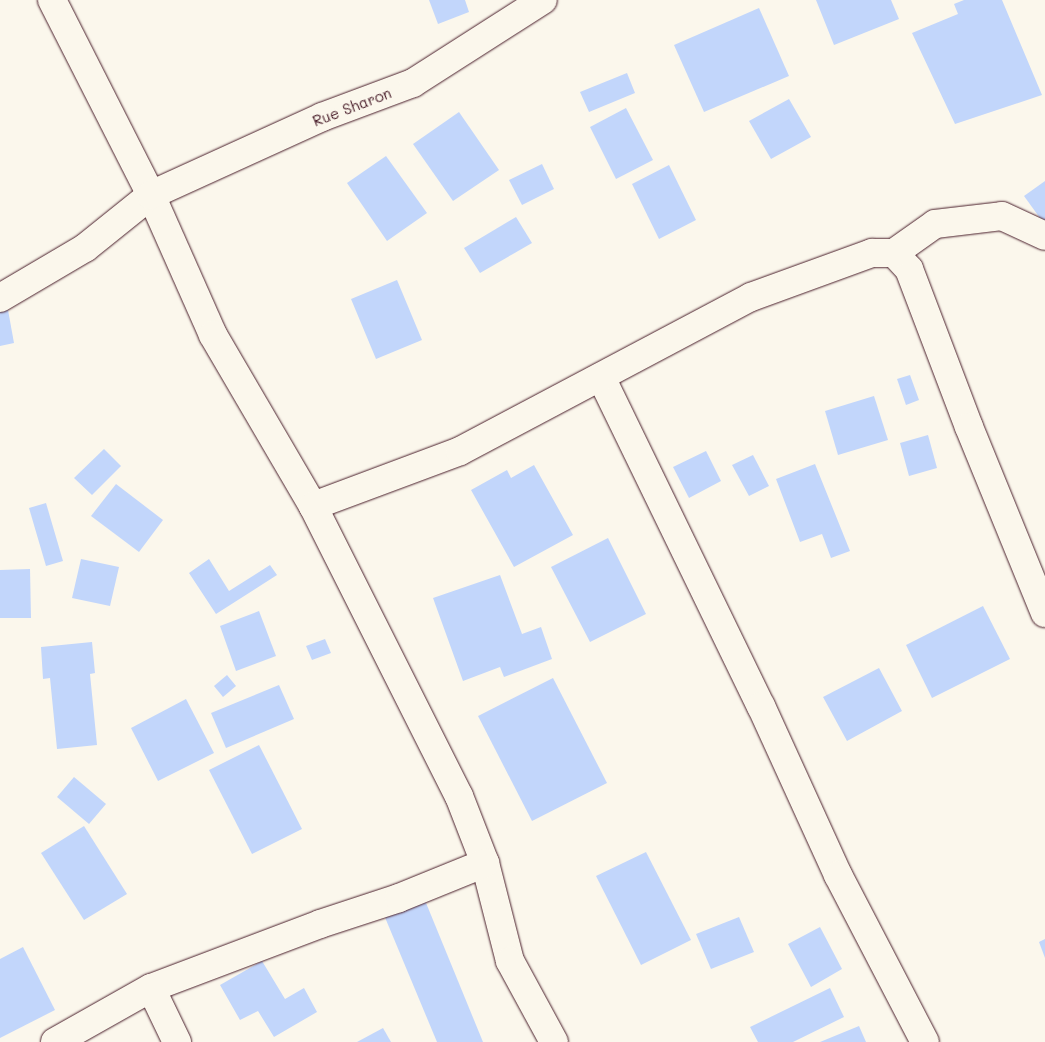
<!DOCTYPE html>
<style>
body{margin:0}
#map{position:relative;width:1045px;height:1042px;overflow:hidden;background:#fbf7ec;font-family:Mali,sans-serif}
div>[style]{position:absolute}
.building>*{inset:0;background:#c2d6fb}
.roads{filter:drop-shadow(0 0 1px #4a1f2b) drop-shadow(0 0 1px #4a1f2b)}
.street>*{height:28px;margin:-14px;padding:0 14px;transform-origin:14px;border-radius:14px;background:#fbf7ec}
span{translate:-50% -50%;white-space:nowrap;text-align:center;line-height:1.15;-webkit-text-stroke:4px #fbf7ec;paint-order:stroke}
.street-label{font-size:15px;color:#4a1f2b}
</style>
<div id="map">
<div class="building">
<i style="clip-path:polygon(429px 0,465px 0,469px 12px,438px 24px)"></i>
<i style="clip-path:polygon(816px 0,891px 0,899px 19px,834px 45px)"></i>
<i style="clip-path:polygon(964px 0,1002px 0,1042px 95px,955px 124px,912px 33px,958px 14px,954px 4px)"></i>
<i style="clip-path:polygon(759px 8px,789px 76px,704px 112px,674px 45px)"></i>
<i style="clip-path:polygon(627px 73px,635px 93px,589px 112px,580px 92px)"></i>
<i style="clip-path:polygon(789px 99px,811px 137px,771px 159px,749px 121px)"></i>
<i style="clip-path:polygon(626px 108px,653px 160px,616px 179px,590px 127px)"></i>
<i style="clip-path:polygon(459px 112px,499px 170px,453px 201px,413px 144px)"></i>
<i style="clip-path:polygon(386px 156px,427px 213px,387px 241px,347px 183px)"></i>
<i style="clip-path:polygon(542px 164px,554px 189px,522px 205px,509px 180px)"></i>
<i style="clip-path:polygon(669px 165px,696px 220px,659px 239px,632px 184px)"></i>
<i style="clip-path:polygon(1045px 181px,1045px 225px,1024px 196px)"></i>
<i style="clip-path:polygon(516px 217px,532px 243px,480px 273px,464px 248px)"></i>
<i style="clip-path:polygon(397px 280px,422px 340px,376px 359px,351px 299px)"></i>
<i style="clip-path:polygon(8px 310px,14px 343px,0 346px,0 311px)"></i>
<i style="clip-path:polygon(910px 375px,919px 400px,906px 405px,897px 379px)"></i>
<i style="clip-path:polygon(874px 396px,888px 440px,838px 455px,825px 411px)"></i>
<i style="clip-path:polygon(928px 435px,937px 468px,909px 476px,900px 443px)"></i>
<i style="clip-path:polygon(104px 449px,121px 466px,92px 495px,74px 478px)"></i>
<i style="clip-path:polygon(706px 451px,721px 481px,689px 498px,673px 467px)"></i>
<i style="clip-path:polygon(753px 455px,769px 486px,749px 496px,732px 465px)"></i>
<i style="clip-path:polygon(815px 464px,850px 551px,831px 558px,822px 534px,800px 542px,776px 479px)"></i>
<i style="clip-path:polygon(534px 465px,573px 535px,514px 567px,471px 490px,507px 470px,511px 478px)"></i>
<i style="clip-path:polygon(116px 484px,163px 520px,139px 552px,91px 516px)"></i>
<i style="clip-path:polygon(46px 503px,63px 561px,46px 566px,29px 508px)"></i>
<i style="clip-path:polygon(608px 538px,646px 614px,590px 642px,551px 567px)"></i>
<i style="clip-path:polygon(81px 559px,119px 567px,110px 606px,72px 598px)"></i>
<i style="clip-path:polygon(209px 559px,229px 591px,270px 565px,277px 575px,216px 614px,189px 573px)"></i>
<i style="clip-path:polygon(30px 569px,31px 618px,0 618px,0 570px)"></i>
<i style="clip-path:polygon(500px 575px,522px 634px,541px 627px,552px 659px,504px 677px,500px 667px,463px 681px,433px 598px)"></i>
<i style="clip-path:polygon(983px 606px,1010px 659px,932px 698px,906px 645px)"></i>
<i style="clip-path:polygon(259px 611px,276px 656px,236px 671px,220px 626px)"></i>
<i style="clip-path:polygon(325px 639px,331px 653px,312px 660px,306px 646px)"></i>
<i style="clip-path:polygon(92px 642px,95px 673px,90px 674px,97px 745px,57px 749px,50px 678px,43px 679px,41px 647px)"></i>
<i style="clip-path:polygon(879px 668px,902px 711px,847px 741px,823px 697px)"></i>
<i style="clip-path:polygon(227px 675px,236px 686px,223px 697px,214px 686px)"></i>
<i style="clip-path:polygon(553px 678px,607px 783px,532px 821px,478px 716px)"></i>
<i style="clip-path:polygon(279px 685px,294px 719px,226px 748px,211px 713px)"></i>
<i style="clip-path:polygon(186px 699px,214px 753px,158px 781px,131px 728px)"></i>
<i style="clip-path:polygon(259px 745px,302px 829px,252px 854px,209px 770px)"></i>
<i style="clip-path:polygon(74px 777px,106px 804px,89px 824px,57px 797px)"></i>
<i style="clip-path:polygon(84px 826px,127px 894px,84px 920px,41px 853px)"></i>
<i style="clip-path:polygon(646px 852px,691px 940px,641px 965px,596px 876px)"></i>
<i style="clip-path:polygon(424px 898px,483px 1042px,437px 1042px,384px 915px)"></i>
<i style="clip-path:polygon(739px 917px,754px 952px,711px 969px,696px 934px)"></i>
<i style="clip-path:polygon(820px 927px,842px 969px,811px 987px,788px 944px)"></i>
<i style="clip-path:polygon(1045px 939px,1045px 958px,1039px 942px)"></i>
<i style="clip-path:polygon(23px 947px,55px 1010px,0 1038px,0 959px)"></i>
<i style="clip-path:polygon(262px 961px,285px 999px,304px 988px,317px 1012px,274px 1037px,258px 1011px,240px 1020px,220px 985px)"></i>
<i style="clip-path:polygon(830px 988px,844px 1017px,793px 1042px,758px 1042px,750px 1027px)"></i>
<i style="clip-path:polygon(859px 1026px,866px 1042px,820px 1042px)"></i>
<i style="clip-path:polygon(383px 1028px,391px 1042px,357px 1042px)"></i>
</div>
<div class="roads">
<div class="street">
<i style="left:52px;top:0;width:219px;rotate:63.1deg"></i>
<i style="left:151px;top:195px;width:153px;rotate:66.1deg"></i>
<i style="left:213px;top:335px;width:198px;rotate:59.7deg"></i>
<i style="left:313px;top:506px;width:325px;rotate:63.3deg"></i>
<i style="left:459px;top:796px;width:72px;rotate:68.8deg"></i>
<i style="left:485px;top:863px;width:101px;rotate:75.7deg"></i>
<i style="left:510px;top:961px;width:92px;rotate:61.5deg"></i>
<i style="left:894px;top:253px;width:22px;rotate:47deg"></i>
<i style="left:909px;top:269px;width:169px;rotate:69.2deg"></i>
<i style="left:969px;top:427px;width:201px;rotate:67.8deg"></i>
<i style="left:0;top:298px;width:99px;rotate:-30.5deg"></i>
<i style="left:85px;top:248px;width:85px;rotate:-38.8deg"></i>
<i style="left:151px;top:195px;width:188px;rotate:-24.5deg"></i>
<i style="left:322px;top:117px;width:97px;rotate:-20.5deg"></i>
<i style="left:413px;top:83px;width:154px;rotate:-32.6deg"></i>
<i style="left:601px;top:377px;width:366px;rotate:64.1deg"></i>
<i style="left:761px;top:706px;width:186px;rotate:65.5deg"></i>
<i style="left:838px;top:875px;width:188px;rotate:62.5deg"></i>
<i style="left:313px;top:506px;width:157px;rotate:-20.5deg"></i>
<i style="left:460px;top:451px;width:329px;rotate:-27.9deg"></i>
<i style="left:751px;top:297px;width:129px;rotate:-20deg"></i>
<i style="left:872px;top:253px;width:22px"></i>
<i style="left:894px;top:253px;width:50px;rotate:-35.3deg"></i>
<i style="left:935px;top:224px;width:67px;rotate:-6.8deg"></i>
<i style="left:1002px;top:216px;width:47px;rotate:24.9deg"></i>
<i style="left:151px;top:988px;width:60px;rotate:64.3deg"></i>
<i style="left:55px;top:1042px;width:110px;rotate:-29.4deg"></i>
<i style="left:151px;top:988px;width:181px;rotate:-20.7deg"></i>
<i style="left:320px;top:924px;width:83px;rotate:-18.2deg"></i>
<i style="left:399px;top:898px;width:93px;rotate:-22.1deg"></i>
</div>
</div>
<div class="street-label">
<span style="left:352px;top:107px;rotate:-21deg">Rue Sharon</span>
</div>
</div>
